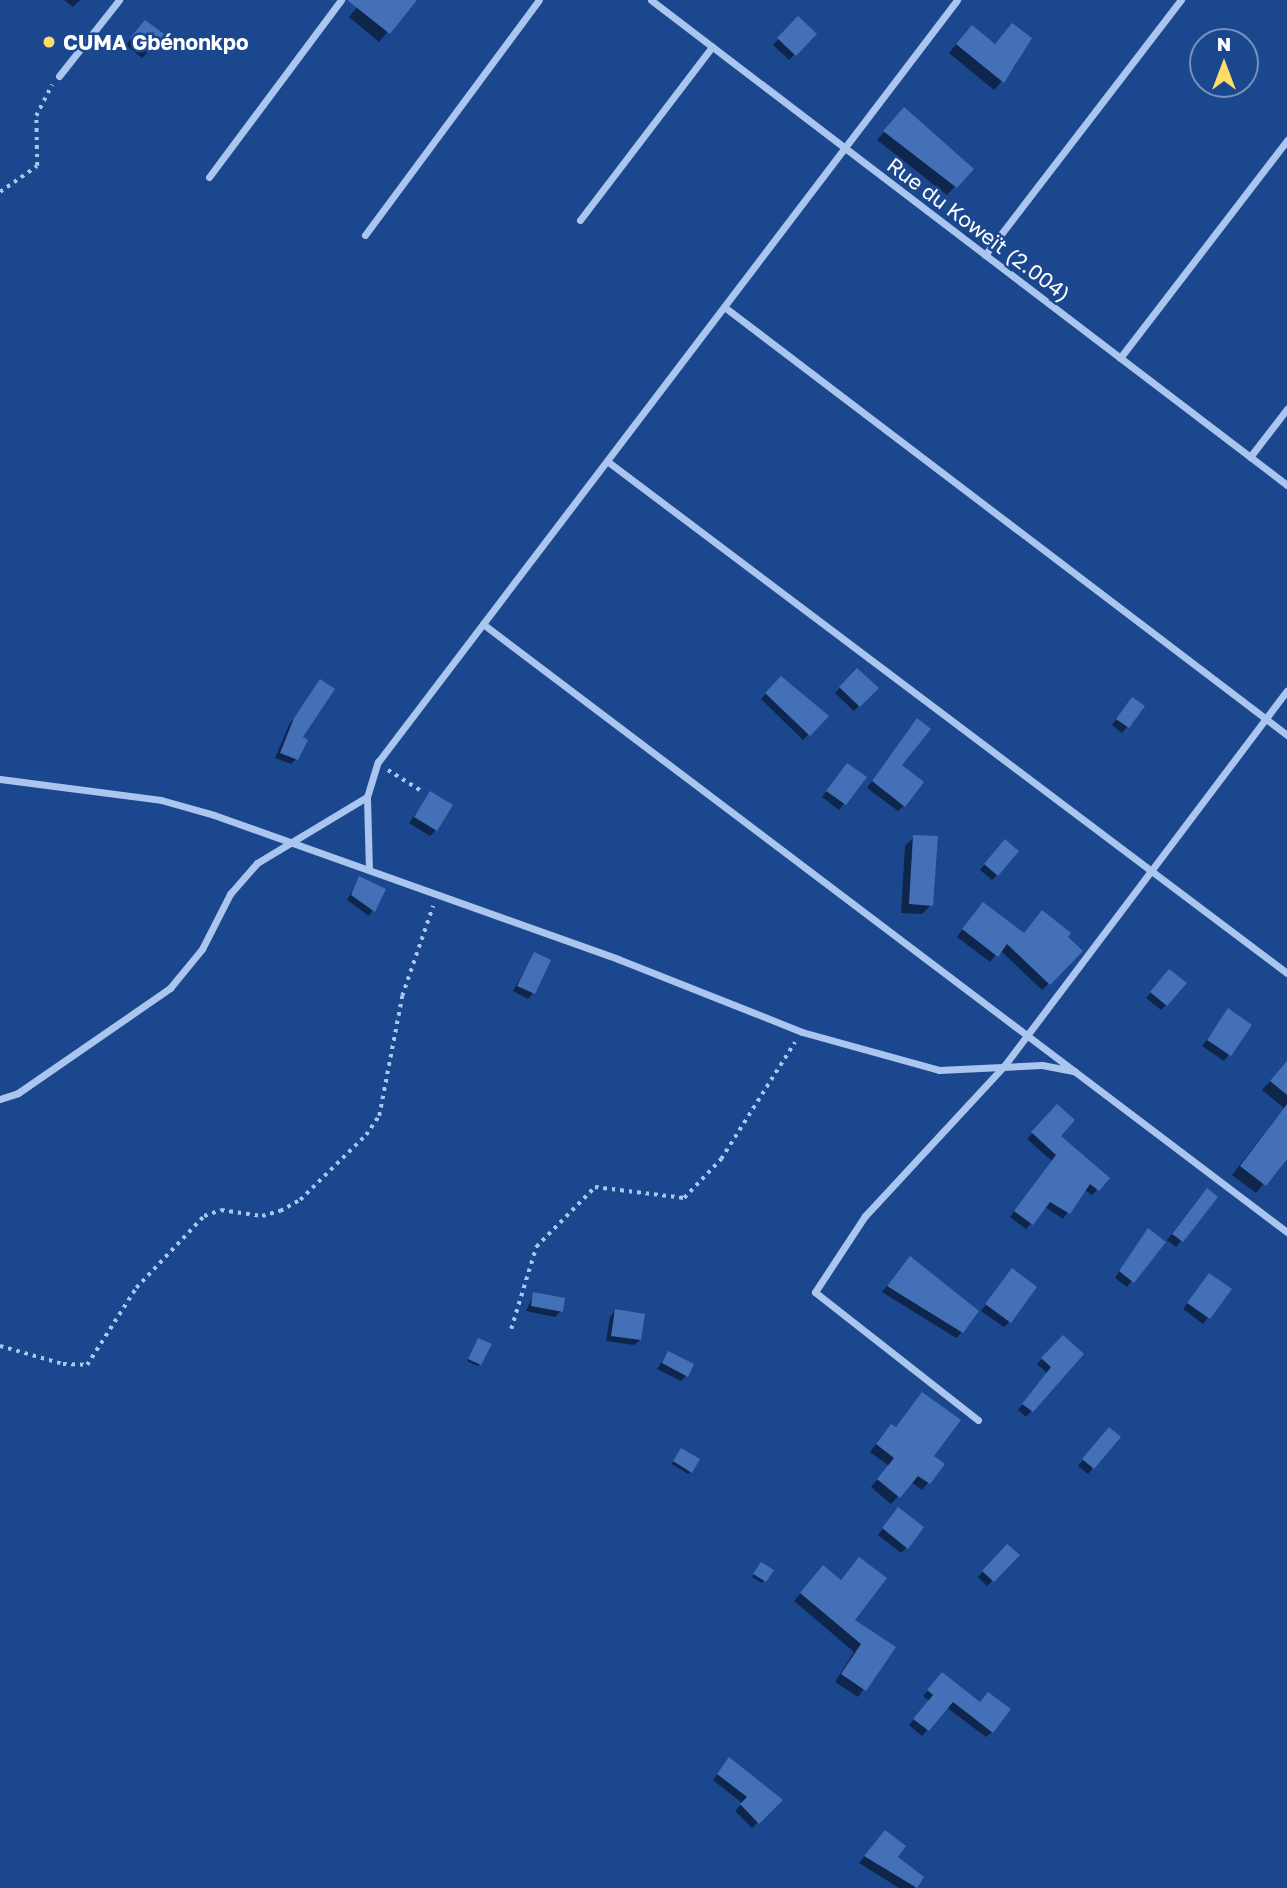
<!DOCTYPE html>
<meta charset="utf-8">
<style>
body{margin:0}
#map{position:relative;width:1287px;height:1888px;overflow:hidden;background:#1b478f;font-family:"Golos Text",sans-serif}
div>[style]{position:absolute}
.shadow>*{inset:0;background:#0007}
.building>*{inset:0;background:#4470b7}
.path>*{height:3.5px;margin-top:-1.75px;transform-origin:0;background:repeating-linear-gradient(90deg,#aac5ee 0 3.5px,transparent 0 8.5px)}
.minor>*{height:7px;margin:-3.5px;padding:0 3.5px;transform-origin:3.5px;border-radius:3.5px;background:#aac5ee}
.dots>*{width:19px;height:19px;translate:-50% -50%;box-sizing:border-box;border:4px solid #1b478f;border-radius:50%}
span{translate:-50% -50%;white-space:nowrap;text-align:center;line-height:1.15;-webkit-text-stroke:5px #1b478f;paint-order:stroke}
.poi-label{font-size:21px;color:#fff;font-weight:700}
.left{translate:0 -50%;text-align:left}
.street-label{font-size:21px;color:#fff}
.north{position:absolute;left:1189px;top:28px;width:70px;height:70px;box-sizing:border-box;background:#1b478f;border:2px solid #7691bc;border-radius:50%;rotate:0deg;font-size:19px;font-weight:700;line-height:28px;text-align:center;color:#fff}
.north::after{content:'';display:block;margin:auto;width:24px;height:32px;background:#ffdc67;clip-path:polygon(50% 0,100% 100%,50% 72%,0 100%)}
</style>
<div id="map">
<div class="shadow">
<i style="clip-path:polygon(64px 0,80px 0,73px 7px)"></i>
<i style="clip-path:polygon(363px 0,403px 0,410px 5px,379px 42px,349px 17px)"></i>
<i style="clip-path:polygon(798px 18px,815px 34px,789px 60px,773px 45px)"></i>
<i style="clip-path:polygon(1012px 25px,1012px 60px,1017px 64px,994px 90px,949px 53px,964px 35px,994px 45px)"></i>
<i style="clip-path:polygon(140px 27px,148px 52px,142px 58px,126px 45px)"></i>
<i style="clip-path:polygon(899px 115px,955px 186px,947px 195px,877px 140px)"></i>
<i style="clip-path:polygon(857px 670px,876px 688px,854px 711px,835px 693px)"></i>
<i style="clip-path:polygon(781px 678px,826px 717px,803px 740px,761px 699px)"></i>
<i style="clip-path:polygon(320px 681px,296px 759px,291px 764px,275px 758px,289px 725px)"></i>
<i style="clip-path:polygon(1127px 705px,1143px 707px,1122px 733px,1112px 725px)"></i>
<i style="clip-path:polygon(912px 725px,900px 765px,904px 806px,898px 811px,867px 788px)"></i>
<i style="clip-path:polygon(842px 771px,864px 778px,839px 810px,822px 797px)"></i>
<i style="clip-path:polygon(430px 794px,436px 830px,430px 836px,409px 823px)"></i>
<i style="clip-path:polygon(914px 837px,931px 905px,922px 914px,901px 913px,905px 846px)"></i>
<i style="clip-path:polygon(999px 847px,997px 875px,992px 880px,980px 870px)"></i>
<i style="clip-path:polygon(359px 879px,384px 889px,369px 916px,347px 900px)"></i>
<i style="clip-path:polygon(976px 911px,1024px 935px,1066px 937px,1081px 951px,1042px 990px,1000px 950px,990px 962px,957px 937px)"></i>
<i style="clip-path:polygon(534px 954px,533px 993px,528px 999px,513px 991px)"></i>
<i style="clip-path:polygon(1164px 976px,1166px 1005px,1161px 1010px,1146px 998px)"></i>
<i style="clip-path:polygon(1228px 1011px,1250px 1026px,1224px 1061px,1202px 1046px)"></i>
<i style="clip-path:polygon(1287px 1063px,1287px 1156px,1256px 1193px,1232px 1175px,1284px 1108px,1262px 1090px)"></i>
<i style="clip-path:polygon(1057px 1106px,1058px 1136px,1097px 1190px,1092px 1195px,1084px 1189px,1063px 1219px,1045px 1207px,1026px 1229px,1010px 1217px,1052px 1161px,1027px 1139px)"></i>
<i style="clip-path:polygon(1201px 1196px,1216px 1197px,1176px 1247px,1167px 1240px)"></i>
<i style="clip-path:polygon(1143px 1236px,1163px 1242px,1127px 1287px,1115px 1278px)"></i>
<i style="clip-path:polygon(904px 1264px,962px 1332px,956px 1338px,882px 1292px)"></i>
<i style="clip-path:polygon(1006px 1276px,1009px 1322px,1004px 1327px,981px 1311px)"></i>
<i style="clip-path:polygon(1204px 1281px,1229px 1290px,1203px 1324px,1183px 1309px)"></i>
<i style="clip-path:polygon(534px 1294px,561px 1311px,555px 1317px,526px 1311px)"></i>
<i style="clip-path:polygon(615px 1311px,640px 1340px,634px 1345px,606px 1341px,610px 1317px)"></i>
<i style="clip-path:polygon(1063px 1337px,1082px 1354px,1026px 1417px,1018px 1410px,1047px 1373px,1037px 1364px)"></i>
<i style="clip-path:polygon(476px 1342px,480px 1364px,478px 1366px,467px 1361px)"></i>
<i style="clip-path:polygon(668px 1353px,686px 1376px,681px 1381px,657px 1369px)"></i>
<i style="clip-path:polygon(884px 1433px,943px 1465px,922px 1490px,911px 1482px,891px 1504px,871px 1487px,889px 1466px,870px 1452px)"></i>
<i style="clip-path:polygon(1104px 1435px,1093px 1468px,1088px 1474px,1078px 1466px)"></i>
<i style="clip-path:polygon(679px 1452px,691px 1472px,688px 1474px,672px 1464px)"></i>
<i style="clip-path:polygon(893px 1515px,907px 1547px,901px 1553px,878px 1535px)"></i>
<i style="clip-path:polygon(1007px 1546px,1017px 1555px,987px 1586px,978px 1577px)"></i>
<i style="clip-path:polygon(859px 1559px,853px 1621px,893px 1648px,858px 1697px,835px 1682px,854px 1652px,794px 1601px,816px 1575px,840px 1581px)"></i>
<i style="clip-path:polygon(759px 1566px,764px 1581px,762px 1583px,752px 1577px)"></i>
<i style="clip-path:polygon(936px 1680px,992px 1732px,986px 1737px,946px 1707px,922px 1736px,909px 1725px,929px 1701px,923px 1696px)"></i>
<i style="clip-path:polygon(724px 1765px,780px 1801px,752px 1828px,735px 1811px,742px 1803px,713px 1780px)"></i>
<i style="clip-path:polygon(879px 1838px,895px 1858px,922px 1877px,914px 1888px,899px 1888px,859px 1863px)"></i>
</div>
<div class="building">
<i style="clip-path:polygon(347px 0,417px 0,390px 34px)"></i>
<i style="clip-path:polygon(798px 16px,817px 34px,796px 56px,777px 38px)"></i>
<i style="clip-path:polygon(145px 20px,164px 34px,149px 53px,130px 38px)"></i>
<i style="clip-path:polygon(1012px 23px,1032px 38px,1004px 83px,956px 44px,972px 25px,995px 44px)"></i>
<i style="clip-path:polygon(904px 107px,974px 169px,957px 188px,883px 131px)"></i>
<i style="clip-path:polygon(857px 668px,879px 688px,860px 707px,839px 687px)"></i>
<i style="clip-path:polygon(781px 676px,829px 716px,810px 736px,765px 693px)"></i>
<i style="clip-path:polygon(320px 679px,335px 689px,303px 737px,308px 740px,298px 760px,280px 753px,294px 718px)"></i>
<i style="clip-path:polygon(1132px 697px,1145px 706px,1129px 728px,1116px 719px)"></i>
<i style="clip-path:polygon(917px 718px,931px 729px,902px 765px,924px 782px,905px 807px,872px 781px)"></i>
<i style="clip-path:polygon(847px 763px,867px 777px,846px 805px,826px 791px)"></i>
<i style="clip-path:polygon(430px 791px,453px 805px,437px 831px,414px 817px)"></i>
<i style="clip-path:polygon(913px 835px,938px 836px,933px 906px,909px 904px)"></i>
<i style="clip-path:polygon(1005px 839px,1019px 851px,998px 876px,984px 864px)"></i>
<i style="clip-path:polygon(359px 876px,386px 889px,375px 912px,351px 895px)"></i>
<i style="clip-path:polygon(983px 902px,1024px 933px,1042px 910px,1071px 933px,1068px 937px,1083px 951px,1050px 985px,1007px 944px,998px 957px,962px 929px)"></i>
<i style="clip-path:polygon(534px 952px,551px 960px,535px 994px,517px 986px)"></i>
<i style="clip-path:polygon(1169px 969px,1187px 983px,1167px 1006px,1150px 992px)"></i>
<i style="clip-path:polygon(1228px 1008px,1252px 1025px,1231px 1056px,1207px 1040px)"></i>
<i style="clip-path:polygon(1287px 1061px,1287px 1095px,1270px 1081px)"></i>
<i style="clip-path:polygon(1057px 1104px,1075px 1120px,1061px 1136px,1110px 1178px,1099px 1191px,1090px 1184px,1070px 1214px,1050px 1202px,1033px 1225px,1014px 1211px,1056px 1155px,1031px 1132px)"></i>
<i style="clip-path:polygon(1287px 1104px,1287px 1159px,1266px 1186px,1240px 1166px)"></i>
<i style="clip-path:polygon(1207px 1188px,1218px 1197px,1183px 1242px,1172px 1234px)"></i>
<i style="clip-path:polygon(1148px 1228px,1166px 1242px,1134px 1283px,1119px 1271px)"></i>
<i style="clip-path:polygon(910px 1256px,979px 1311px,963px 1333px,887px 1286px)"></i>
<i style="clip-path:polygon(1012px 1268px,1037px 1287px,1011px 1323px,985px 1304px)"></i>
<i style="clip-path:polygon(1209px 1273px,1232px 1289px,1210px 1319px,1187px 1303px)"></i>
<i style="clip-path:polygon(533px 1292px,565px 1298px,563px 1312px,531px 1306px)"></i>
<i style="clip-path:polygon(615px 1309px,645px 1314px,641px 1340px,611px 1336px)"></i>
<i style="clip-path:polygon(1063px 1335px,1084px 1354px,1033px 1412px,1022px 1404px,1051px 1367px,1041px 1358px)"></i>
<i style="clip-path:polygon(478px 1338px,492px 1344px,481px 1365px,468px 1359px)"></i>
<i style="clip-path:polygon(668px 1351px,694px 1364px,688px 1377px,662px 1363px)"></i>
<i style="clip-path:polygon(922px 1392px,961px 1420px,934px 1456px,945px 1464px,930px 1484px,918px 1476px,900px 1498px,877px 1479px,894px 1458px,876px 1444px,891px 1424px,896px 1427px)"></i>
<i style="clip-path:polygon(1109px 1427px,1121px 1437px,1094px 1469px,1082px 1459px)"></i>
<i style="clip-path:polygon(681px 1448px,700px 1459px,692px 1473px,673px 1461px)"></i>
<i style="clip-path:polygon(898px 1507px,924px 1527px,908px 1549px,882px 1528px)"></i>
<i style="clip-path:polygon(1007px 1544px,1020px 1555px,994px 1582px,982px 1571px)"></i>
<i style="clip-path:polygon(859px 1557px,887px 1578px,855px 1620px,896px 1647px,866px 1691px,841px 1674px,861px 1644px,800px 1593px,823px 1565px,841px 1580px)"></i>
<i style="clip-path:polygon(761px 1562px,774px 1570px,766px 1582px,753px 1574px)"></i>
<i style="clip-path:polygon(942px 1672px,980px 1702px,988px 1692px,1011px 1709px,993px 1733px,953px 1702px,929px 1731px,913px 1719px,933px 1695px,927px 1690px)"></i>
<i style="clip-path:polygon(729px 1757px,783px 1800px,759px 1824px,740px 1804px,747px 1797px,717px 1774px)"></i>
<i style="clip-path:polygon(885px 1830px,906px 1846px,898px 1857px,924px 1877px,917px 1888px,864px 1856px)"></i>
</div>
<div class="path">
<i style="left:0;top:192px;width:45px;rotate:-35.1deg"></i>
<i style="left:37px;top:166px;width:50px;rotate:-91.1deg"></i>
<i style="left:36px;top:116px;width:35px;rotate:-63deg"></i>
<i style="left:388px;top:770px;width:41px;rotate:32.2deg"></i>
<i style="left:511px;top:1329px;width:86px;rotate:-73deg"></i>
<i style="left:536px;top:1247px;width:84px;rotate:-45.5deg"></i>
<i style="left:595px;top:1187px;width:90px;rotate:7deg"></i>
<i style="left:684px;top:1198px;width:54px;rotate:-46.5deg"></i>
<i style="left:721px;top:1159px;width:138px;rotate:-57.7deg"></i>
<i style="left:0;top:1346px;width:66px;rotate:15.9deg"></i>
<i style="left:63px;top:1364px;width:24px;rotate:2deg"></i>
<i style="left:87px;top:1365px;width:91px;rotate:-57.5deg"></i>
<i style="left:136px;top:1288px;width:99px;rotate:-46.6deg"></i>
<i style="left:204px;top:1216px;width:18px;rotate:-19deg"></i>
<i style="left:221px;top:1210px;width:41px;rotate:8.3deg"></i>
<i style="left:262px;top:1216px;width:19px;rotate:-16deg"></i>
<i style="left:280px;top:1211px;width:23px;rotate:-29deg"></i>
<i style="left:300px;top:1200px;width:93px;rotate:-44.6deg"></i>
<i style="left:366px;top:1135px;width:23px;rotate:-56deg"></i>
<i style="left:379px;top:1116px;width:122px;rotate:-79.1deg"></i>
<i style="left:402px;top:996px;width:95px;rotate:-71deg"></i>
</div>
<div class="minor">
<i style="left:651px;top:0;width:800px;rotate:37.33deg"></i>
<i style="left:59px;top:76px;width:97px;rotate:-51.7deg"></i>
<i style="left:209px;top:177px;width:221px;rotate:-53.3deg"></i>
<i style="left:580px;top:220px;width:218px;rotate:-52.7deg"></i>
<i style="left:365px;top:235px;width:292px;rotate:-53.5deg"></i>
<i style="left:985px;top:255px;width:322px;rotate:-52.5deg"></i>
<i style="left:727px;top:309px;width:704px;rotate:37.26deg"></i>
<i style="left:1120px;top:358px;width:275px;rotate:-52.5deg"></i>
<i style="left:1250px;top:457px;width:61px;rotate:-52.4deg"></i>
<i style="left:607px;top:461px;width:851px;rotate:36.98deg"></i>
<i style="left:483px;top:624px;width:1008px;rotate:37.1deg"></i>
<i style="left:0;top:779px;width:162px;rotate:7.4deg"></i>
<i style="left:161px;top:800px;width:55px;rotate:15.8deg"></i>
<i style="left:214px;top:815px;width:429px;rotate:19.6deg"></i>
<i style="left:618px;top:959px;width:198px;rotate:21.6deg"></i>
<i style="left:802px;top:1032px;width:142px;rotate:15.5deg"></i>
<i style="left:939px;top:1070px;width:103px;rotate:-2.8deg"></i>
<i style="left:1042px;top:1065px;width:33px;rotate:11deg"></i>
<i style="left:369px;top:870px;width:73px;rotate:-91.6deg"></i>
<i style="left:367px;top:797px;width:37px;rotate:-73deg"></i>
<i style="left:378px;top:762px;width:957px;rotate:-52.77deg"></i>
<i style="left:0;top:1099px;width:19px;rotate:-18deg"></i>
<i style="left:18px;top:1093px;width:185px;rotate:-34.6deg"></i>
<i style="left:170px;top:988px;width:50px;rotate:-50.6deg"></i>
<i style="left:202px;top:949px;width:62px;rotate:-63deg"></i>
<i style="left:230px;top:894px;width:41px;rotate:-48.9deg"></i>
<i style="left:257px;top:863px;width:128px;rotate:-31deg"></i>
<i style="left:978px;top:1420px;width:207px;rotate:-141.9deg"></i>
<i style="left:815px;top:1292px;width:91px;rotate:-56.7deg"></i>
<i style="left:865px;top:1216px;width:205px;rotate:-47.2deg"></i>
<i style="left:1004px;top:1066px;width:470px;rotate:-53deg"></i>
</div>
<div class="dots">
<i style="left:49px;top:42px;background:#ffdc67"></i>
</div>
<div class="poi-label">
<span class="left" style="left:63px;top:42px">CUMA Gbénonkpo</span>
</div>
<div class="street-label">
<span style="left:979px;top:229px;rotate:37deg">Rue du Koweït (2.004)</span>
</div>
<div class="north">N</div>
</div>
